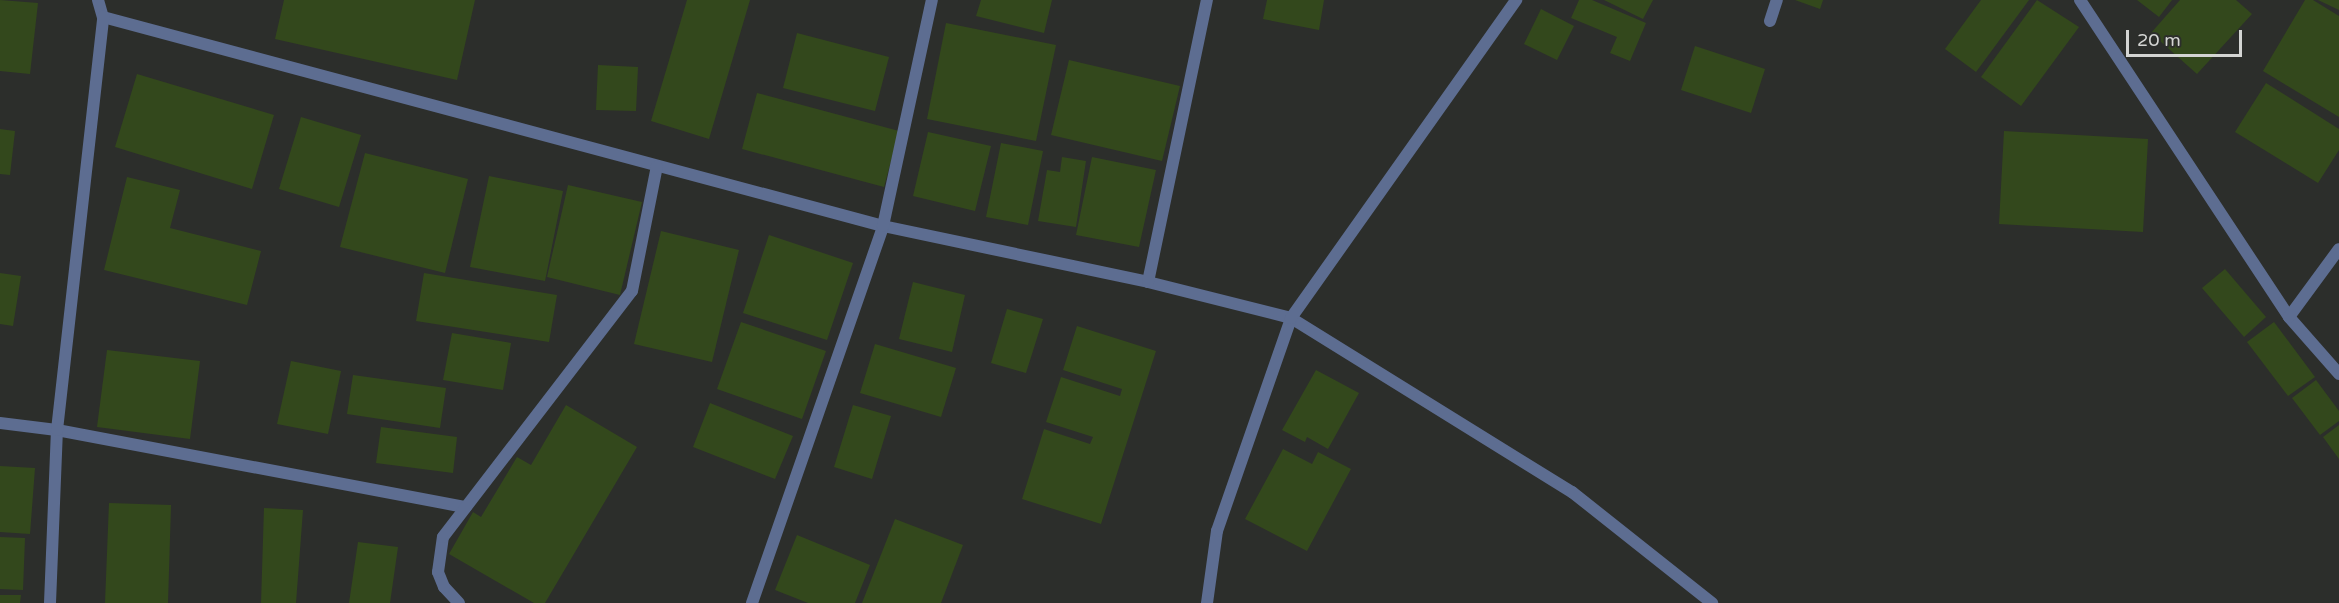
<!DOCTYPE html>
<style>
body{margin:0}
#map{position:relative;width:2339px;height:603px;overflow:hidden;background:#2c2e2b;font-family:"Varela Round",sans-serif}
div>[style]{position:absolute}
.building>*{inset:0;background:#33481c}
.street>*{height:12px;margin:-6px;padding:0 6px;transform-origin:6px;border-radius:6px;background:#5d6d91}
span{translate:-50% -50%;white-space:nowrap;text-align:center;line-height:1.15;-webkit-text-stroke:4.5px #2c2e2b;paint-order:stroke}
.scale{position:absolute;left:2126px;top:30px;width:116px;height:27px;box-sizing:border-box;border:3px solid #d4d5d3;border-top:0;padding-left:8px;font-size:18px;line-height:21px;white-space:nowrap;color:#d4d5d3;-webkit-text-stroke:4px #2c2e2b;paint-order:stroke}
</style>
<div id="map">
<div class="building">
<i style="clip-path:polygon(0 0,38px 3px,30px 74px,0 71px)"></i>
<i style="clip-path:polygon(284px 0,475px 0,457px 80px,275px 39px)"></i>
<i style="clip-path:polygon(687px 0,750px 0,709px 139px,651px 121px)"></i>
<i style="clip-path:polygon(981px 0,1052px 0,1044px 33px,976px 16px)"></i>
<i style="clip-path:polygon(1267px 0,1324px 0,1319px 30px,1263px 19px)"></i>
<i style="clip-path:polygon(1579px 0,1592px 0,1646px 23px,1630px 61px,1610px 53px,1617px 37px,1571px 18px)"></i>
<i style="clip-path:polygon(1604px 0,1653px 0,1643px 19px)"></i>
<i style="clip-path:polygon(1795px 0,1823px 0,1820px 9px)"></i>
<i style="clip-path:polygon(1981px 0,2029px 0,1976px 72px,1945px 49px)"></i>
<i style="clip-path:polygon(2037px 0,2079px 27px,2021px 106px,1981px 77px)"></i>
<i style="clip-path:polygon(2137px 0,2172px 0,2159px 17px)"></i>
<i style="clip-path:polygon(2180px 0,2236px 0,2252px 14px,2197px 74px,2151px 33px)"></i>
<i style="clip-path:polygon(2305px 0,2313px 0,2339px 16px,2339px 117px,2263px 71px)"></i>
<i style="clip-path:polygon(2318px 0,2339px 0,2339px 10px)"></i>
<i style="clip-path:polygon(1541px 9px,1574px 26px,1557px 60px,1524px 44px)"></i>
<i style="clip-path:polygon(946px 23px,1056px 45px,1036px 141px,927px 119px)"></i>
<i style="clip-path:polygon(797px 33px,889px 57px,875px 111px,783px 88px)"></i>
<i style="clip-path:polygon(1695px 46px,1765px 69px,1751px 113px,1681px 90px)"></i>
<i style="clip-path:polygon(1069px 60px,1180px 86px,1162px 161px,1051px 135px)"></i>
<i style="clip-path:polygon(598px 65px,638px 67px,636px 111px,596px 110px)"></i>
<i style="clip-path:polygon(137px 74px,274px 115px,252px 189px,115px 147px)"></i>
<i style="clip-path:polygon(2266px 83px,2339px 129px,2339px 150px,2318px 183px,2235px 132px)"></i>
<i style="clip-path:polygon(757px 93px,899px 131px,884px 187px,742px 149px)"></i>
<i style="clip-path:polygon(301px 117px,361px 135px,339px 207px,279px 189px)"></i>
<i style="clip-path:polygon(0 129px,15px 131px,10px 175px,0 174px)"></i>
<i style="clip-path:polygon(2004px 131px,2148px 139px,2143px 232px,1999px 224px)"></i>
<i style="clip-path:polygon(928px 132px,991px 146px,975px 211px,913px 196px)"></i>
<i style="clip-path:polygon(1001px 143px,1043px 151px,1028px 225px,986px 217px)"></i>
<i style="clip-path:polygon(365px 153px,468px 179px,445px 273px,340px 247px)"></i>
<i style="clip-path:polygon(1062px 157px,1086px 161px,1076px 227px,1038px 221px,1047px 170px,1060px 172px)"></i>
<i style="clip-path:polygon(1092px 157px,1156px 170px,1139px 247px,1076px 235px)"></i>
<i style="clip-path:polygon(489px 176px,563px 191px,545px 281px,470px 267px)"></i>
<i style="clip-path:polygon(127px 177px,180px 190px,170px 228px,261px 251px,247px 305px,104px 270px)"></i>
<i style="clip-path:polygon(568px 185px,642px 202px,620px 295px,547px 277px)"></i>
<i style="clip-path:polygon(661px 231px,739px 250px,712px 362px,634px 344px)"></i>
<i style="clip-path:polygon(769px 235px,853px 263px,827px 340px,743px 313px)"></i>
<i style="clip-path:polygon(2225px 269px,2266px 317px,2244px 337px,2202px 288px)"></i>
<i style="clip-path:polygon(0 273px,21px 276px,13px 326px,0 324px)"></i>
<i style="clip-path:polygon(424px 273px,557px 295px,549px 342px,416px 321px)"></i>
<i style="clip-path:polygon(913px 282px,965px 295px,952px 352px,899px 339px)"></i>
<i style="clip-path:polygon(1007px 309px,1043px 319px,1026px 373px,991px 363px)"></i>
<i style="clip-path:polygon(741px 322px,826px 351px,802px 419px,717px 389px)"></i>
<i style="clip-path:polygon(2274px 322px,2315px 377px,2288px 396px,2247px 342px)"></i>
<i style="clip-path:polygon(1077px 326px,1156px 351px,1101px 524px,1022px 499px,1044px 429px,1090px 444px,1093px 437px,1046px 422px,1061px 377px,1120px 396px,1122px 389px,1063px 370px)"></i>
<i style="clip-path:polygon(452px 333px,511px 343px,503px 390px,443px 380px)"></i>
<i style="clip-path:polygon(875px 344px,956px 368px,941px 417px,860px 393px)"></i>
<i style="clip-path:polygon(107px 350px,200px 361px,190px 439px,97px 427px)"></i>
<i style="clip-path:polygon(291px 361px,341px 371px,328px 434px,277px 424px)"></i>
<i style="clip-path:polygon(1316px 370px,1359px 393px,1328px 449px,1307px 437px,1305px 442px,1282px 430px)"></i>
<i style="clip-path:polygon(353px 375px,446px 388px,440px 428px,347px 414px)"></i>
<i style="clip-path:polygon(2316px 380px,2339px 411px,2339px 421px,2320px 435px,2292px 398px)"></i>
<i style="clip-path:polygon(710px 403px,793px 436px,775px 479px,693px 447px)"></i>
<i style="clip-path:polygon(566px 405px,637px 447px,545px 603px,534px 603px,449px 554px,473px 512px,481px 517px,517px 457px,531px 465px)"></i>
<i style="clip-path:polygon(853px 405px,891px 416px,872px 479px,834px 467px)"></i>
<i style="clip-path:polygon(2339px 425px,2339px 459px,2323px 437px)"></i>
<i style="clip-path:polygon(381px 427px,457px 437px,453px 473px,376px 463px)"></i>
<i style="clip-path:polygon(1283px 449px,1312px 464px,1318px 452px,1351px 469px,1307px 551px,1245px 519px)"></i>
<i style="clip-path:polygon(0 466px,35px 468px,30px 534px,0 532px)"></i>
<i style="clip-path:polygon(109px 503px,171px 505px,168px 603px,105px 603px)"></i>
<i style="clip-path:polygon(264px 508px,303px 510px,296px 603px,261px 603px)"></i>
<i style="clip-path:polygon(895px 519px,963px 545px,941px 603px,862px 603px)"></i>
<i style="clip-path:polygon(797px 535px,870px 565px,855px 603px,808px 603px,775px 590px)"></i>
<i style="clip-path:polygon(0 537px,25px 538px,23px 590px,0 589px)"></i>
<i style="clip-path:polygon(358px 542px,398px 547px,390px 603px,349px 603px)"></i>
<i style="clip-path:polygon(0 595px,21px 595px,20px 603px,0 603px)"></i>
</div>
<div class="street">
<i style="left:98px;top:0;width:18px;rotate:74deg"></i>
<i style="left:103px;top:17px;width:808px;rotate:15deg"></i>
<i style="left:883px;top:226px;width:271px;rotate:11.9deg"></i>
<i style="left:1148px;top:282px;width:147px;rotate:14.1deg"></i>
<i style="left:1291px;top:318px;width:331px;rotate:31.8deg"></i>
<i style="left:1572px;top:492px;width:179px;rotate:38.4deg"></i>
<i style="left:2080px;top:0;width:380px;rotate:56.6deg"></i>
<i style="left:2289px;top:317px;width:76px;rotate:48.7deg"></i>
<i style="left:1770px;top:21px;width:22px;rotate:-72deg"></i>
<i style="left:1148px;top:282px;width:288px;rotate:-78.2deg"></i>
<i style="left:2289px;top:317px;width:84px;rotate:-53.7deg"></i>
<i style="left:0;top:423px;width:57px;rotate:7deg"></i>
<i style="left:57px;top:430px;width:416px;rotate:10.7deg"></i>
<i style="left:50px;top:603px;width:173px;rotate:-87.7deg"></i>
<i style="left:57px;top:430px;width:416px;rotate:-83.6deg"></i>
<i style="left:459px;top:603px;width:22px;rotate:-133deg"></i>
<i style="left:444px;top:587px;width:16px;rotate:-112deg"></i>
<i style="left:438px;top:572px;width:35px;rotate:-82deg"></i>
<i style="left:443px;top:537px;width:310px;rotate:-52.5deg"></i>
<i style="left:632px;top:291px;width:127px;rotate:-78.7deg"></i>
<i style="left:752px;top:603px;width:399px;rotate:-70.8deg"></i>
<i style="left:883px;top:226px;width:231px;rotate:-77.8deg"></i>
<i style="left:1207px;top:603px;width:73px;rotate:-82.1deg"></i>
<i style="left:1217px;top:531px;width:225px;rotate:-70.8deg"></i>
<i style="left:1291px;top:318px;width:390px;rotate:-54.7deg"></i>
</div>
<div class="scale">20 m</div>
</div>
